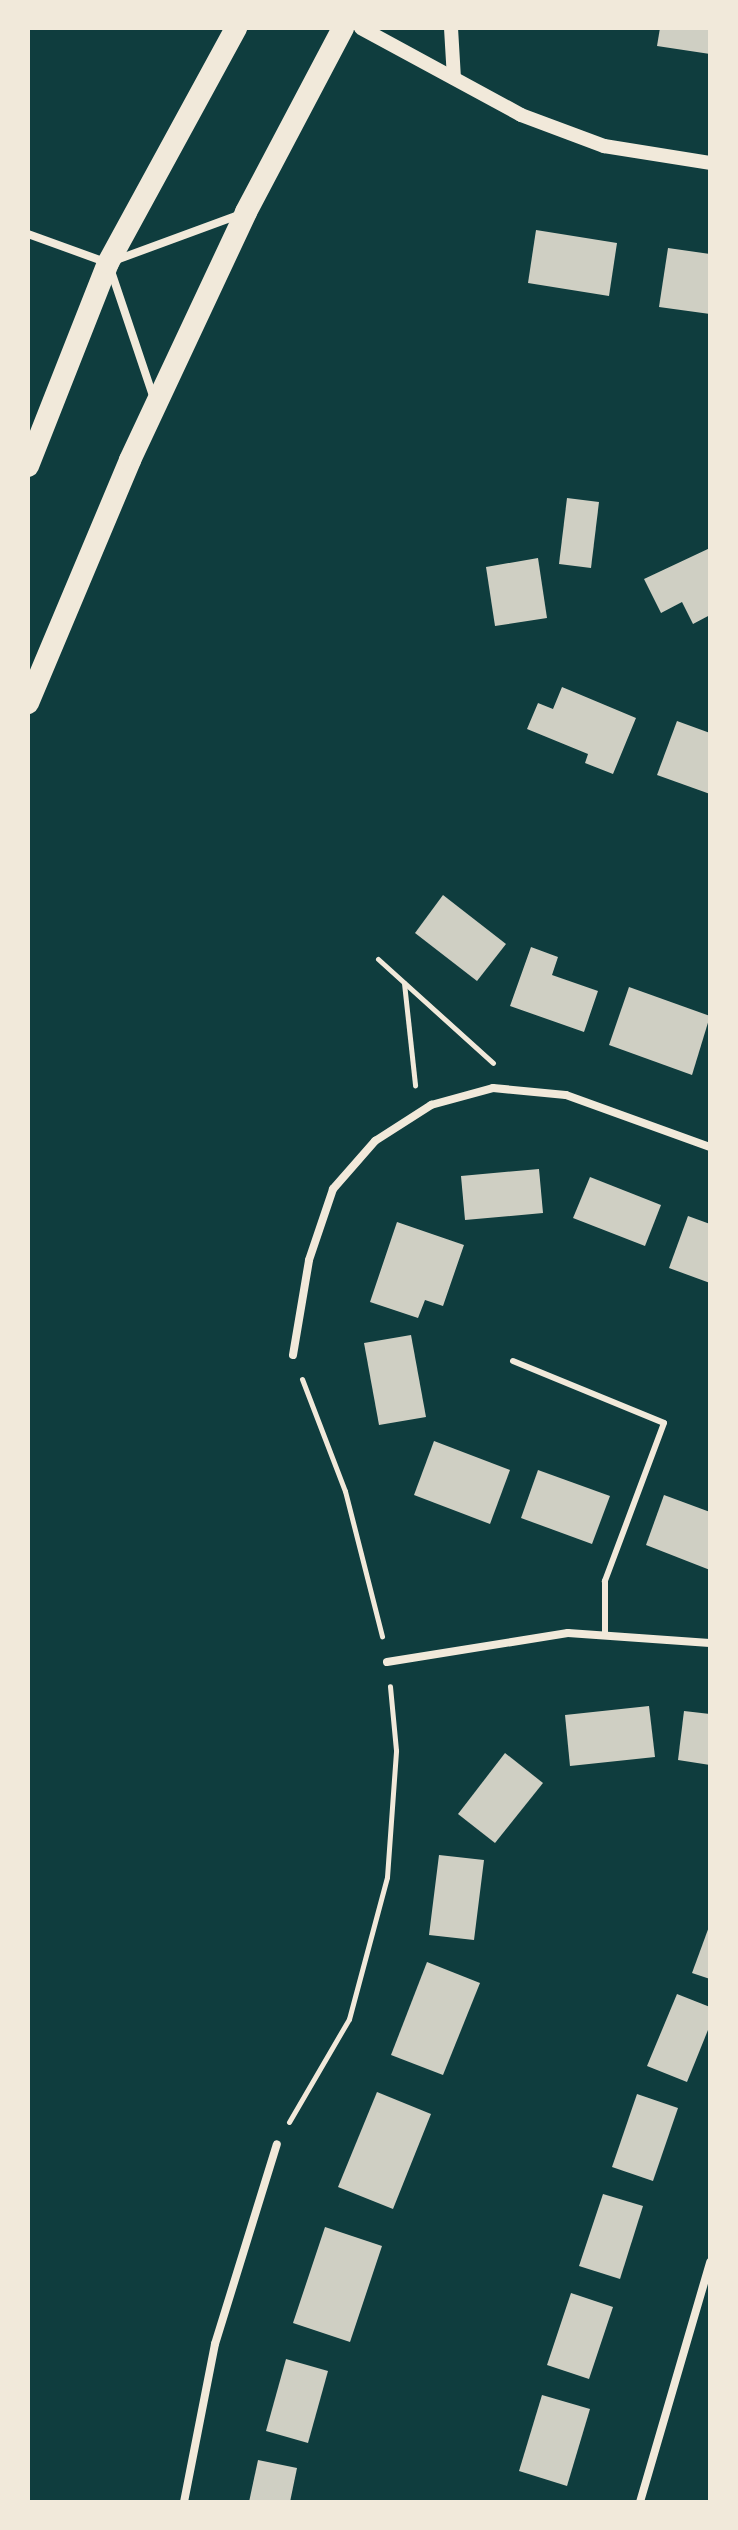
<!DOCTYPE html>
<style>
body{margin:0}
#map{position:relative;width:738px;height:2530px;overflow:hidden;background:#0f3d3e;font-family:"Archivo Narrow",sans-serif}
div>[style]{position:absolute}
.building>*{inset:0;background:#cfcfc3}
.path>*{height:5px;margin:-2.5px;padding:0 2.5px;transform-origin:2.5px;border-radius:2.5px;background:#f1e9da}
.service>*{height:6px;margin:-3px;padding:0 3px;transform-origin:3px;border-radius:3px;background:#f1e9da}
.minor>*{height:8px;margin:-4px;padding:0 4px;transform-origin:4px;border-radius:4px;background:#f1e9da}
.tertiary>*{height:14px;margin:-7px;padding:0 7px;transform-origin:7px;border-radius:7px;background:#f1e9da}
.trunk>*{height:22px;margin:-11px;padding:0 11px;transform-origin:11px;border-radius:11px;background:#f1e9da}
span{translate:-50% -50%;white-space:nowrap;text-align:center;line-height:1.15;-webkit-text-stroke:7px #f1e9da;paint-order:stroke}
.frame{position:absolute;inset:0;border:30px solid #f1e9da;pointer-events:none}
</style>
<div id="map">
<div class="building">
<i style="clip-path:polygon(660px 28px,710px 28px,710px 54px,657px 46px)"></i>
<i style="clip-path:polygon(536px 230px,617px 243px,609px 296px,528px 283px)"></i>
<i style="clip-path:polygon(668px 248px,710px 254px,710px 314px,659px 307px)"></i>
<i style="clip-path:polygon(567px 498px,599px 502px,591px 568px,559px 564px)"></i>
<i style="clip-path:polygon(710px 548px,710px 615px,693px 624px,682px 602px,661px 613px,644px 579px)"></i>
<i style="clip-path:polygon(538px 558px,547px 618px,495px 626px,486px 567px)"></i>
<i style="clip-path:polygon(562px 687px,636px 718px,613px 774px,585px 763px,588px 754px,527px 729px,538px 703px,553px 709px)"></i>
<i style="clip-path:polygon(677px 721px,710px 733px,710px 794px,657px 775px)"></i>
<i style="clip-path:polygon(443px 895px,506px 944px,477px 981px,415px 933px)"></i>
<i style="clip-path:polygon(531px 947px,558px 957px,552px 975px,598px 991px,584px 1032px,510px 1006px)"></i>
<i style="clip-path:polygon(629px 987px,710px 1016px,692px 1075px,609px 1045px)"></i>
<i style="clip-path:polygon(539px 1169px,543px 1213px,465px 1220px,461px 1176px)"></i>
<i style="clip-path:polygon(590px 1177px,661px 1205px,645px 1246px,573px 1218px)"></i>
<i style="clip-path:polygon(688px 1216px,710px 1224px,710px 1283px,669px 1268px)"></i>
<i style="clip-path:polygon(397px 1222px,464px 1245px,443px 1306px,425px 1300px,418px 1318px,370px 1302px)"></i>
<i style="clip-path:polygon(411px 1335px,426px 1417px,379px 1425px,364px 1343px)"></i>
<i style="clip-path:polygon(434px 1441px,510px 1470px,490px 1524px,414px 1495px)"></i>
<i style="clip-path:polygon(538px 1470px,610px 1496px,592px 1544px,521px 1518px)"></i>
<i style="clip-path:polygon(664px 1495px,710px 1512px,710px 1570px,646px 1545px)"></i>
<i style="clip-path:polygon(649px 1706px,655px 1757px,570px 1766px,565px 1715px)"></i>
<i style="clip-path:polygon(684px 1711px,710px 1714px,710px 1765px,678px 1760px)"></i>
<i style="clip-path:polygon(505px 1753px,543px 1783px,495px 1843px,458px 1814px)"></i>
<i style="clip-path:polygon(439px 1855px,484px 1860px,474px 1940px,429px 1935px)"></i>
<i style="clip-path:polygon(710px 1924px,710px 1979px,692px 1973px)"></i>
<i style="clip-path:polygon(427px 1962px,480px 1983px,443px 2075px,391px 2055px)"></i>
<i style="clip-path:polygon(677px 1994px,710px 2007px,710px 2025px,687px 2082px,647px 2066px)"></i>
<i style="clip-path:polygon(377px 2092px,431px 2114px,393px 2209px,338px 2187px)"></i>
<i style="clip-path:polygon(637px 2094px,678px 2108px,653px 2181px,612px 2167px)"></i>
<i style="clip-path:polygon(603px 2194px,643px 2206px,620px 2279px,579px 2266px)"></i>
<i style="clip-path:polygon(325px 2227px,382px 2246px,350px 2342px,293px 2323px)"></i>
<i style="clip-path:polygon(571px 2293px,613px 2307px,589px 2379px,547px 2365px)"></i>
<i style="clip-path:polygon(286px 2359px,328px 2371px,308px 2443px,266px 2431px)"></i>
<i style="clip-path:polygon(542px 2395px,590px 2409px,567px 2486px,519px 2471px)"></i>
<i style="clip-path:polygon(258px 2460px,297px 2468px,290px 2502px,249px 2502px)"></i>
</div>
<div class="path">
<i style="left:378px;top:959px;width:155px;rotate:42.1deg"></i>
<i style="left:404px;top:983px;width:103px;rotate:83.8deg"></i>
<i style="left:302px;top:1379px;width:120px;rotate:69deg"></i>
<i style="left:345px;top:1491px;width:150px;rotate:75.7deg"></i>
<i style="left:289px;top:2122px;width:119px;rotate:-59.8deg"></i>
<i style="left:349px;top:2019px;width:147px;rotate:-75deg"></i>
<i style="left:387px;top:1877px;width:127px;rotate:-85.9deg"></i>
<i style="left:396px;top:1750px;width:64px;rotate:-95.4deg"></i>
</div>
<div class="service">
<i style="left:513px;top:1361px;width:163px;rotate:22.3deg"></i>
<i style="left:664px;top:1423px;width:169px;rotate:110.5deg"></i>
<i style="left:605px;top:1581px;width:54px;rotate:90deg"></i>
</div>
<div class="minor">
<i style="left:28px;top:234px;width:85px;rotate:19.9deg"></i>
<i style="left:108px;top:263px;width:142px;rotate:-20.2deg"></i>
<i style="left:111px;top:271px;width:135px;rotate:71.4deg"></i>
<i style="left:293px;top:1355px;width:96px;rotate:-80.4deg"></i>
<i style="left:309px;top:1260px;width:75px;rotate:-71.3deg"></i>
<i style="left:333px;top:1189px;width:64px;rotate:-48.8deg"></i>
<i style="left:375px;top:1141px;width:67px;rotate:-32.7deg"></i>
<i style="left:431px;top:1105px;width:64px;rotate:-15.3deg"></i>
<i style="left:493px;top:1088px;width:73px;rotate:5.5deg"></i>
<i style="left:566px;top:1095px;width:153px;rotate:19.9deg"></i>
<i style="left:387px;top:1662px;width:183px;rotate:-9.1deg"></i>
<i style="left:568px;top:1633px;width:142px;rotate:4deg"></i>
<i style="left:184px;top:2502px;width:161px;rotate:-78.9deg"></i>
<i style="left:215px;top:2344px;width:209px;rotate:-72.8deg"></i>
<i style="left:640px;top:2502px;width:250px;rotate:-73.7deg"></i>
</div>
<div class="tertiary">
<i style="left:361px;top:28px;width:182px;rotate:28.5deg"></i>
<i style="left:521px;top:115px;width:89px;rotate:20.5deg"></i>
<i style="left:604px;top:146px;width:107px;rotate:9.1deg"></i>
<i style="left:451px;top:28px;width:50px;rotate:86.6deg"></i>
</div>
<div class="trunk">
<i style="left:28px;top:466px;width:218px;rotate:-68.5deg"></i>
<i style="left:108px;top:263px;width:268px;rotate:-61.4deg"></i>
<i style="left:28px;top:703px;width:264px;rotate:-67.2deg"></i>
<i style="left:130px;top:460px;width:274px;rotate:-64.9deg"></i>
<i style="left:246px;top:212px;width:208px;rotate:-62.2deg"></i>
</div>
<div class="frame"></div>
</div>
